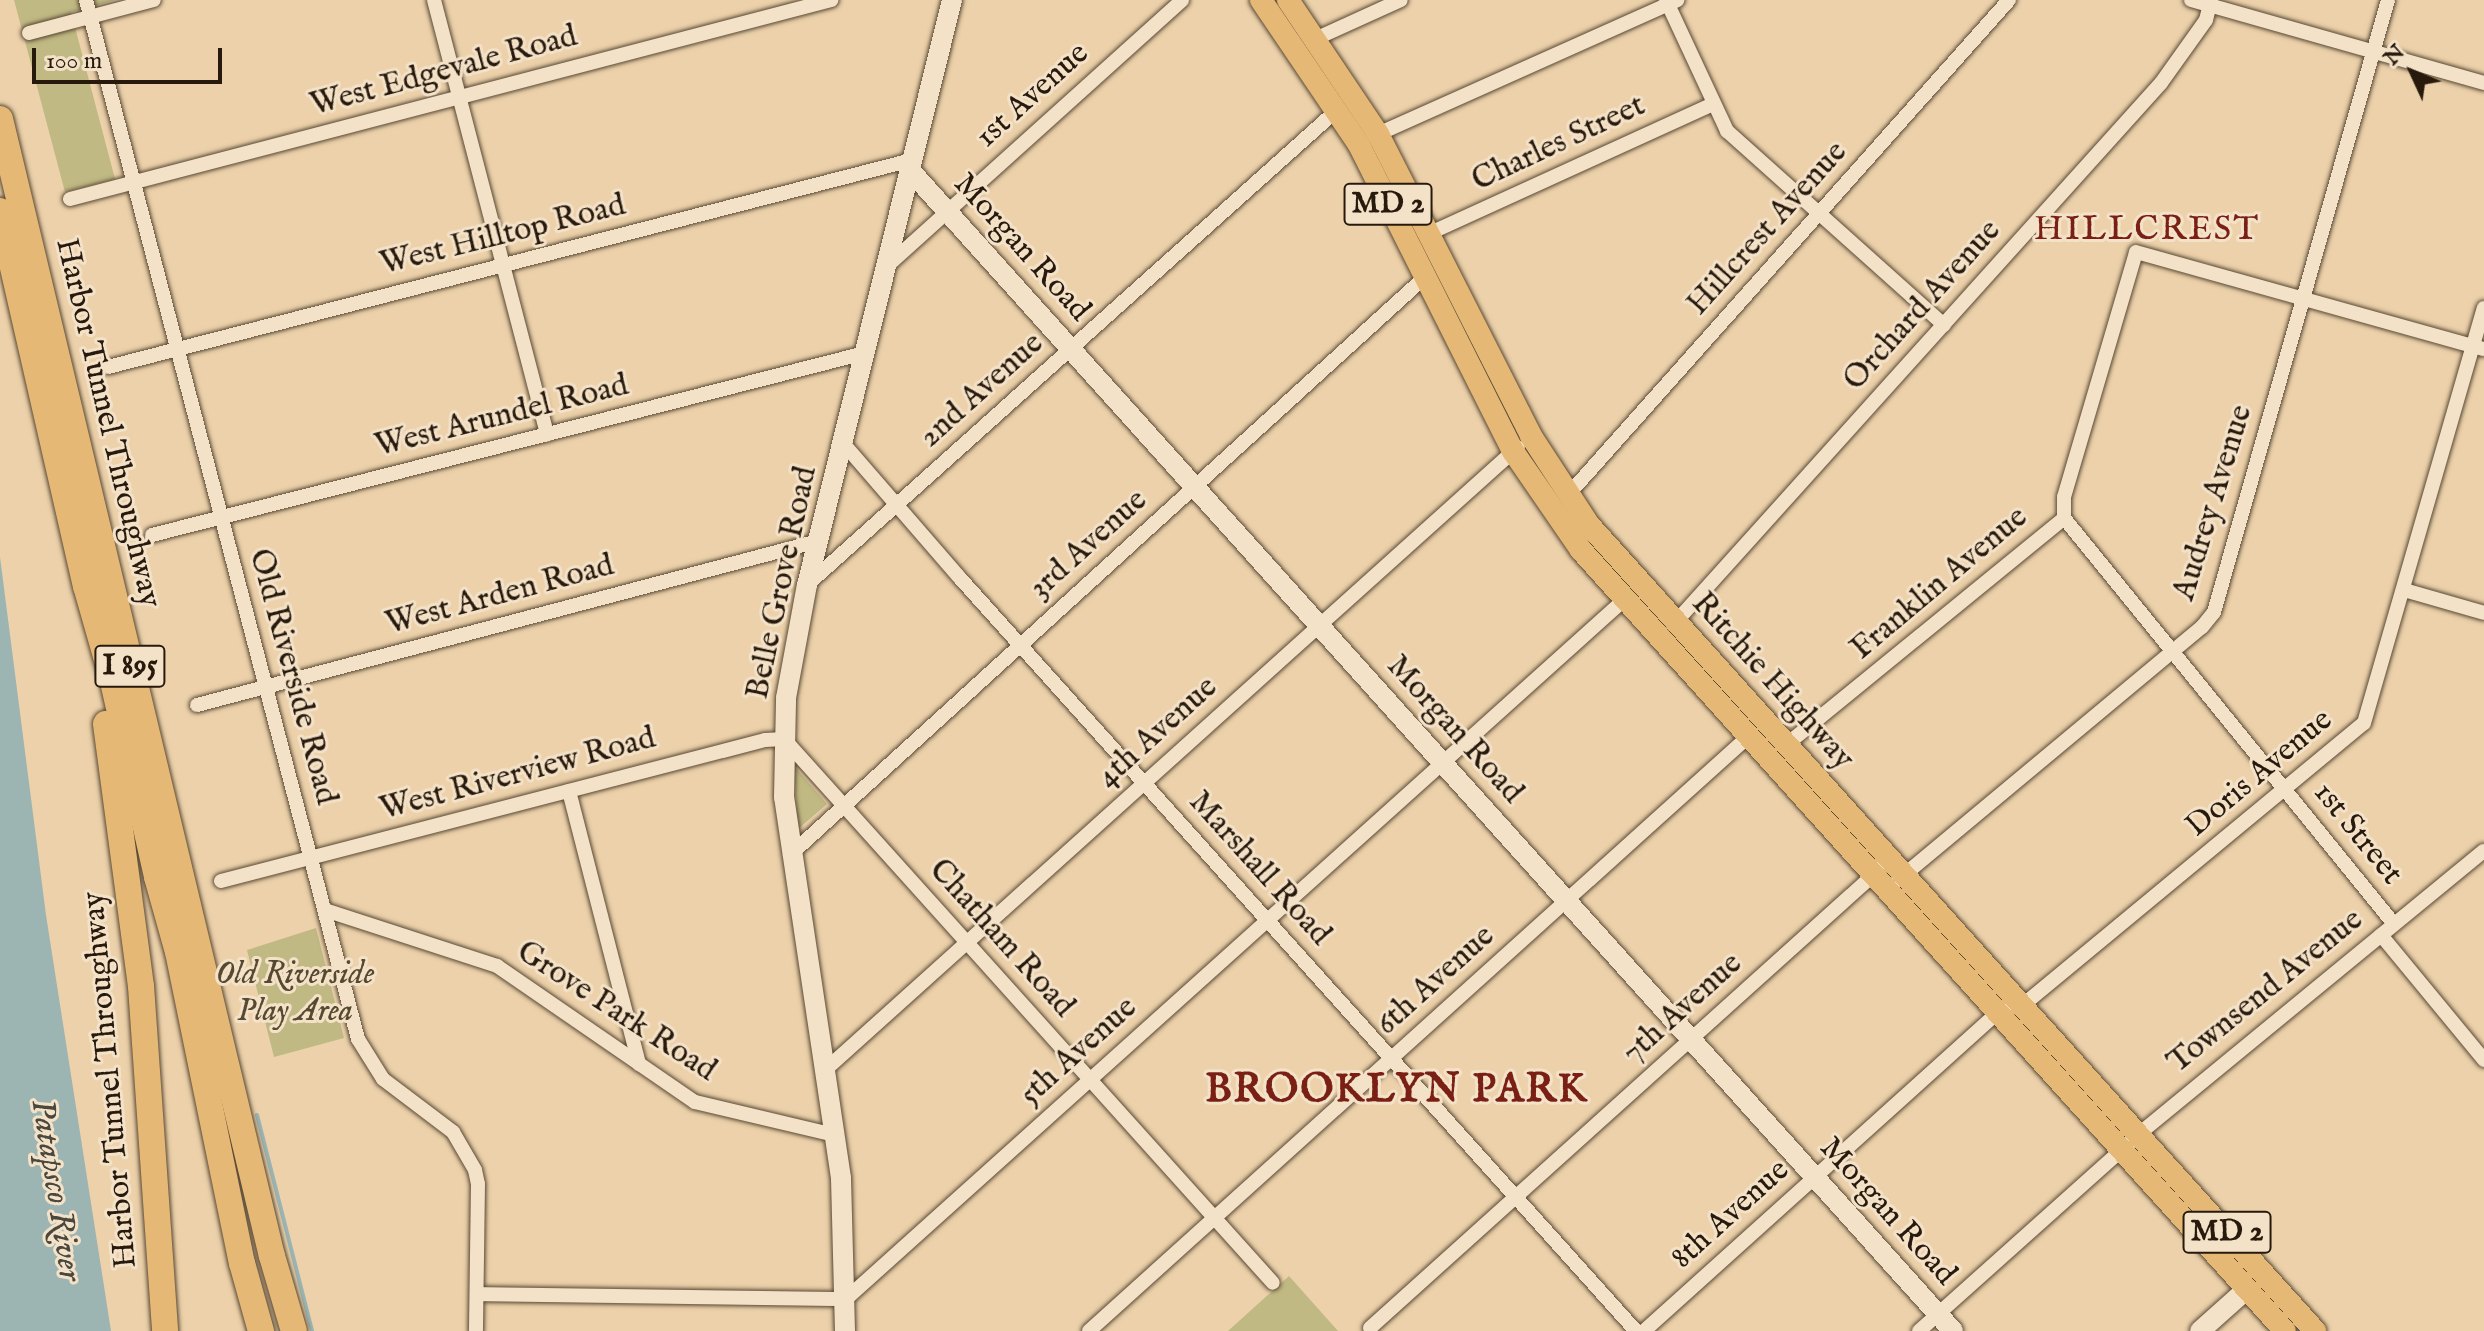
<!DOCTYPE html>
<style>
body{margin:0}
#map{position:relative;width:2484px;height:1331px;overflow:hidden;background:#ecd1aa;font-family:"IM FELL English",serif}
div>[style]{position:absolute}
.green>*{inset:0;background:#c0b983}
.water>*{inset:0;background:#9cb5b2}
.stream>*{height:4px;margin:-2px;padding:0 2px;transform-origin:2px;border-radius:2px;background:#9cb5b2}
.roads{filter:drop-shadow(0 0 2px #584834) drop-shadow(0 0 2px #584834)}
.street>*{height:14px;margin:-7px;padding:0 7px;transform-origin:7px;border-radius:7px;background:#f3e1c8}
.secondary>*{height:20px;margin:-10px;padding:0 10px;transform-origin:10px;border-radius:10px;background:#f3e1c8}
.primary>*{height:22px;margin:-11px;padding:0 11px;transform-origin:11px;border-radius:11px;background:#e6b875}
.highway>*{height:26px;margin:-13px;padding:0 13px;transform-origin:13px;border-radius:13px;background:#e6b875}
span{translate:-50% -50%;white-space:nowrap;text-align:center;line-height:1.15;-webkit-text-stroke:6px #f3e1c8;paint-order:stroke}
.shield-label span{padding:2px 6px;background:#f3e1c8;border:2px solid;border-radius:6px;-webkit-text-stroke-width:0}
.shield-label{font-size:30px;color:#271a0c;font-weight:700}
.street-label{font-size:32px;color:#271a0c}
.park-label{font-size:32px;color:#554a30;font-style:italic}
.neighbourhood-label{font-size:34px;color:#7a1f14;letter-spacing:2px}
.water-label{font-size:34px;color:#4a483e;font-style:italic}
.district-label{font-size:40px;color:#7a1f14;font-weight:700;letter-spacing:2px}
.north{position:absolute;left:2372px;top:32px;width:80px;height:80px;-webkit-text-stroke:6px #f3e1c8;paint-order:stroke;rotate:314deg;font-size:22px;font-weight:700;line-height:32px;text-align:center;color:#271a0c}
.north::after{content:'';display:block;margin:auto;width:28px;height:36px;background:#271a0c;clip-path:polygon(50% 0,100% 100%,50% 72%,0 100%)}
.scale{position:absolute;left:32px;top:48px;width:190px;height:36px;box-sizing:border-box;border:4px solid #271a0c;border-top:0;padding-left:10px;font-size:24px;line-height:28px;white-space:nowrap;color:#271a0c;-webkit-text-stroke:6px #f3e1c8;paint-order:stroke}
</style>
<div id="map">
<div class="green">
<i style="clip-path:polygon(14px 0,115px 0,71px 12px,115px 179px,65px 192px)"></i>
<i style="clip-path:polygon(794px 766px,827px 804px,798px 829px)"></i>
<i style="clip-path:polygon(316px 928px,344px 1038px,274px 1057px,247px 950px)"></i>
<i style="clip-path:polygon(1289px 1276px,1338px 1331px,1228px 1331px)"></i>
</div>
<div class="water">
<i style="clip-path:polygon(0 557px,46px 915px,111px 1331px,0 1331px)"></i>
</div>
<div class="stream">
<i style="left:257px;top:1115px;width:223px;rotate:75.7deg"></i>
</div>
<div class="roads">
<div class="street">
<i style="left:86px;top:0;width:1074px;rotate:75.33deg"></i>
<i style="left:358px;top:1039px;width:47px;rotate:58deg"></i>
<i style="left:383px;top:1079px;width:88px;rotate:37.1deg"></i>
<i style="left:453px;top:1132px;width:44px;rotate:59.9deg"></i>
<i style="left:475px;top:1170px;width:14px;rotate:78deg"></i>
<i style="left:478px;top:1184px;width:147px;rotate:90.8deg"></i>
<i style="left:434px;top:0;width:449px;rotate:75.4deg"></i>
<i style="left:1666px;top:0;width:145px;rotate:65deg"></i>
<i style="left:1727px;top:131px;width:291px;rotate:41.8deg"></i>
<i style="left:2191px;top:0;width:305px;rotate:15.8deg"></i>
<i style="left:29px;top:33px;width:129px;rotate:-14.8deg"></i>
<i style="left:1315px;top:39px;width:94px;rotate:-24.4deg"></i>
<i style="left:1378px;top:134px;width:328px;rotate:-24.1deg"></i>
<i style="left:70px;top:199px;width:787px;rotate:-14.65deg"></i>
<i style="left:1428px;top:234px;width:313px;rotate:-24.5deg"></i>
<i style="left:887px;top:266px;width:397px;rotate:-42deg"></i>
<i style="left:108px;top:367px;width:830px;rotate:-14.44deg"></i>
<i style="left:843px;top:443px;width:177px;rotate:49.1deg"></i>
<i style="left:959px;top:577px;width:1013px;rotate:48.08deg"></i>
<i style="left:1568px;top:495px;width:663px;rotate:-48.3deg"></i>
<i style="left:2064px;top:518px;width:523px;rotate:50.9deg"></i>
<i style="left:152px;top:535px;width:736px;rotate:-14.32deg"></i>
<i style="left:807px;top:585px;width:712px;rotate:-41.87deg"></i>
<i style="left:2404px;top:590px;width:83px;rotate:16deg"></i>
<i style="left:1673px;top:625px;width:729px;rotate:-48deg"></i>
<i style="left:2161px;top:83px;width:77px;rotate:-54.5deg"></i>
<i style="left:2206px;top:20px;width:21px;rotate:-76deg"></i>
<i style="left:197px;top:705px;width:642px;rotate:-14.79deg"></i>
<i style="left:1786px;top:745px;width:359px;rotate:-39.2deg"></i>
<i style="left:2064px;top:518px;width:21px;rotate:-90deg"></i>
<i style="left:2064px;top:497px;width:255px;rotate:-73.6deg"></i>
<i style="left:2136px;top:252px;width:361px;rotate:15.6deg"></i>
<i style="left:569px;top:791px;width:282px;rotate:75.6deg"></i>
<i style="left:790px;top:855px;width:859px;rotate:-42.31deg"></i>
<i style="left:1898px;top:880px;width:396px;rotate:-39.8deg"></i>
<i style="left:2202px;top:627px;width:19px;rotate:-51deg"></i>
<i style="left:2214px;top:612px;width:636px;rotate:-74.13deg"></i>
<i style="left:221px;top:881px;width:562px;rotate:-14.53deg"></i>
<i style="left:765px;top:740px;width:19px;rotate:-3deg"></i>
<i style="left:784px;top:739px;width:731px;rotate:48.05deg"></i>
<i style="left:325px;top:910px;width:181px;rotate:18deg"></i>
<i style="left:497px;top:966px;width:240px;rotate:34.5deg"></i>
<i style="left:695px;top:1102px;width:144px;rotate:13.3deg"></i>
<i style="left:2381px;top:935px;width:162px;rotate:50.5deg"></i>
<i style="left:824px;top:1071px;width:933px;rotate:-41.96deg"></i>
<i style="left:477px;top:1294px;width:369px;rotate:0.8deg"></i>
<i style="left:846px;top:1299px;width:1046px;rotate:-41.94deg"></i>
<i style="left:1370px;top:1328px;width:701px;rotate:-41.99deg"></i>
<i style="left:1089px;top:1331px;width:889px;rotate:-42.04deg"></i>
<i style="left:1644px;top:1331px;width:478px;rotate:-42deg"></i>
<i style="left:1999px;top:1011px;width:25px;rotate:-14deg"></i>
<i style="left:2023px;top:1005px;width:442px;rotate:-39.6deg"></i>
<i style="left:2364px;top:723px;width:432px;rotate:-73.9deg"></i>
<i style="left:1919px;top:1331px;width:295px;rotate:-41.8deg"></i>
<i style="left:2139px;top:1134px;width:446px;rotate:-39.4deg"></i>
</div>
<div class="secondary">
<i style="left:909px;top:169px;width:1562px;rotate:48.06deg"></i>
<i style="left:845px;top:1331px;width:153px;rotate:-91.5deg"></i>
<i style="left:841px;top:1178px;width:385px;rotate:-98.5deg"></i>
<i style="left:784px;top:797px;width:99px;rotate:-88.8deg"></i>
<i style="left:786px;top:698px;width:115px;rotate:-79.5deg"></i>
<i style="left:807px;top:585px;width:603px;rotate:-76.08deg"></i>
<i style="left:2200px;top:1331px;width:63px;rotate:-41.8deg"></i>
</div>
<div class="primary">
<i style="left:1261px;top:0;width:175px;rotate:55.9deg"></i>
<i style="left:1359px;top:145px;width:343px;rotate:63.3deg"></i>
<i style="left:1513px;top:451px;width:120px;rotate:55.5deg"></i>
<i style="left:1581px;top:550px;width:1051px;rotate:47.97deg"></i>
<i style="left:1288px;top:0;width:161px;rotate:56.1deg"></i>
<i style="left:1378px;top:134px;width:339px;rotate:63.1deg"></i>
<i style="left:1531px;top:436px;width:106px;rotate:56.9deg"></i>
<i style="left:1589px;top:525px;width:1085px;rotate:47.99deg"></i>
</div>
<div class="highway">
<i style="left:0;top:119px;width:1169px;rotate:76.55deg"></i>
<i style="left:272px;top:1256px;width:78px;rotate:73.7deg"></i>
<i style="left:0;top:211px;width:385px;rotate:77.1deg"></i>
<i style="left:86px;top:586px;width:95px;rotate:74.1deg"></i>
<i style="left:112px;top:677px;width:205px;rotate:77.3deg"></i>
<i style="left:157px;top:877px;width:78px;rotate:74.4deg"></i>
<i style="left:178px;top:952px;width:318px;rotate:78.4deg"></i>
<i style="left:242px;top:1263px;width:71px;rotate:74.4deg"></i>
<i style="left:106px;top:724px;width:264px;rotate:82.4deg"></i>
<i style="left:141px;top:986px;width:346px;rotate:86deg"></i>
</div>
</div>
<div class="shield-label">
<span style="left:1388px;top:204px">MD 2</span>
<span style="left:130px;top:666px">I 895</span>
<span style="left:2227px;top:1232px">MD 2</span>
</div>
<div class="street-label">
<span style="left:444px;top:72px;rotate:-15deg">West Edgevale Road</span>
<span style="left:1033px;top:96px;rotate:-42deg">1st Avenue</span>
<span style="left:1559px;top:144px;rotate:-25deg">Charles Street</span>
<span style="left:1768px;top:229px;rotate:-48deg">Hillcrest Avenue</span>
<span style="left:503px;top:236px;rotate:-14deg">West Hilltop Road</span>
<span style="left:1021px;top:248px;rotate:48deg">Morgan Road</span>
<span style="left:1923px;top:306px;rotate:-48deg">Orchard Avenue</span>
<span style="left:982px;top:391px;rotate:-42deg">2nd Avenue</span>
<span style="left:502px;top:417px;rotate:-14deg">West Arundel Road</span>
<span style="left:107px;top:423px;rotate:77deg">Harbor Tunnel Throughway</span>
<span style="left:2214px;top:503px;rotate:-73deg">Audrey Avenue</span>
<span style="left:1089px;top:545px;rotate:-42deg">3rd Avenue</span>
<span style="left:783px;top:583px;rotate:-78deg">Belle Grove Road</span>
<span style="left:1940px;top:584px;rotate:-40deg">Franklin Avenue</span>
<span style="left:500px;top:596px;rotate:-15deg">West Arden Road</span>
<span style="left:292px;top:677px;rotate:75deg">Old Riverside Road</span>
<span style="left:1772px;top:682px;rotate:48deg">Ritchie Highway</span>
<span style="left:1454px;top:730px;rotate:48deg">Morgan Road</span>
<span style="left:1158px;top:733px;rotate:-42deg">4th Avenue</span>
<span style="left:2260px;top:774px;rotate:-40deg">Doris Avenue</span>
<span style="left:518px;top:775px;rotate:-15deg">West Riverview Road</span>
<span style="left:2357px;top:834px;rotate:51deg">1st Street</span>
<span style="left:1259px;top:869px;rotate:48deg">Marshall Road</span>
<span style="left:1001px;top:939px;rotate:48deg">Chatham Road</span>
<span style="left:1436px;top:981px;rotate:-42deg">6th Avenue</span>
<span style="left:2266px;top:992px;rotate:-39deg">Townsend Avenue</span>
<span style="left:1683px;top:1009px;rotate:-42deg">7th Avenue</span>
<span style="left:616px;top:1012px;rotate:33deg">Grove Park Road</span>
<span style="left:1079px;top:1052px;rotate:-42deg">5th Avenue</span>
<span style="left:111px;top:1080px;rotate:-95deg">Harbor Tunnel Throughway</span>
<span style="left:1887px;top:1212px;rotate:48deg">Morgan Road</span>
<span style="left:1731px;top:1215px;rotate:-42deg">8th Avenue</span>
</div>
<div class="park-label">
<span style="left:295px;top:994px">Old Riverside<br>Play Area</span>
</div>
<div class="neighbourhood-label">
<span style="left:2147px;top:230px">HILLCREST</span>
</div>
<div class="water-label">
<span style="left:56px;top:1190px;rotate:81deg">Patapsco River</span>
</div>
<div class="district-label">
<span style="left:1397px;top:1091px">BROOKLYN PARK</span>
</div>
<div class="north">N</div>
<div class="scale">100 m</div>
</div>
